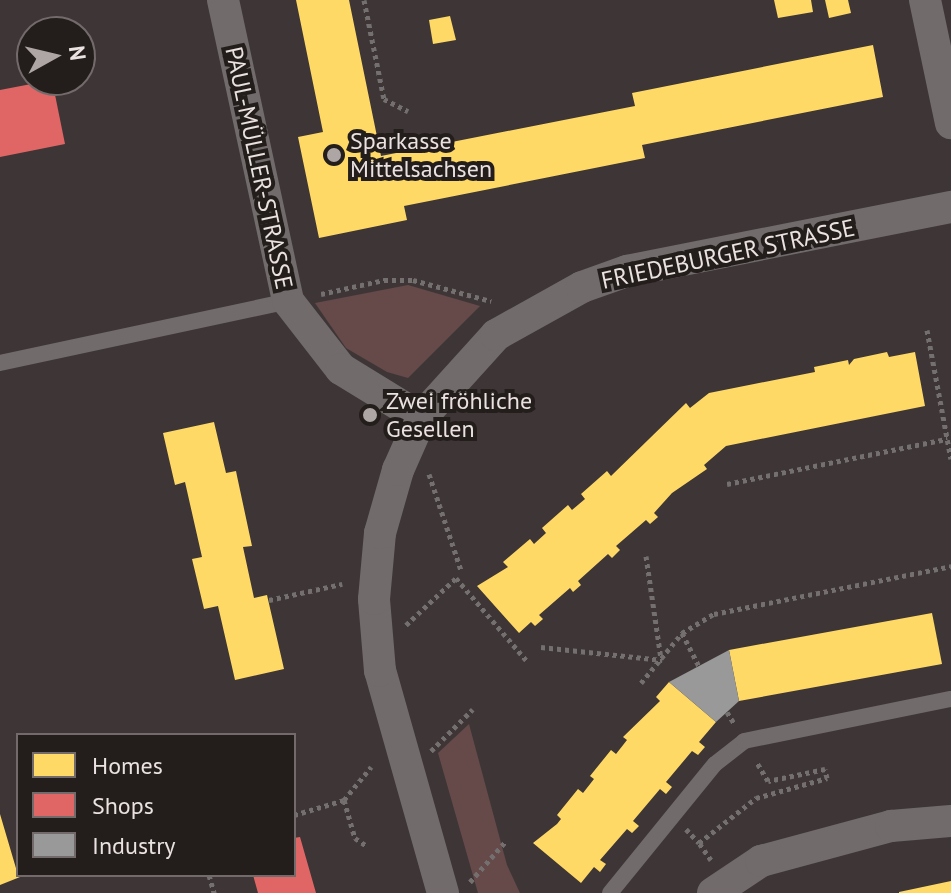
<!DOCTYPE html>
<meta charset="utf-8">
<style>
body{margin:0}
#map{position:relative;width:951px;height:893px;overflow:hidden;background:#3e3636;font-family:"PT Sans",sans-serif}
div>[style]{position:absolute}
.green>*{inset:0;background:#664949}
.homes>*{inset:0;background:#ffd966}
.shops>*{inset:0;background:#e06666}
.industry>*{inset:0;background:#999}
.path>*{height:5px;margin-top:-2.5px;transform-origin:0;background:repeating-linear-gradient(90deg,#747070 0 4px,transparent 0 8px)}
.lane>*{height:16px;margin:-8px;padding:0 8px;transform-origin:8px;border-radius:8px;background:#716b6b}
.street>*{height:32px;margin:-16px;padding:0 16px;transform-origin:16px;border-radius:16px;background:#716b6b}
.dots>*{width:22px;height:22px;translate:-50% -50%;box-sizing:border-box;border:4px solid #231d1c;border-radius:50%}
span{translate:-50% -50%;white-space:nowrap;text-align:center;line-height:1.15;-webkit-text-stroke:8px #231d1c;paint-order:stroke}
.poi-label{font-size:24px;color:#eae1e1}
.left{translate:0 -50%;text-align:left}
.street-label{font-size:24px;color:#eae1e1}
.legend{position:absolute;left:16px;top:733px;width:280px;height:144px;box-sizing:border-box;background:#231d1c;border:2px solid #736b6b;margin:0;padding:10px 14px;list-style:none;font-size:24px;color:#eae1e1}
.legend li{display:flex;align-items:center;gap:16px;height:40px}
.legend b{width:40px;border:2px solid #736b6b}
.north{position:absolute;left:16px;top:16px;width:80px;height:80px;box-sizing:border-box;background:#231d1c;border:2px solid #736b6b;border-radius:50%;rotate:82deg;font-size:22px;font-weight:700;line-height:32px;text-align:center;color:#eae1e1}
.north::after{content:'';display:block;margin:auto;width:28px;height:36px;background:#aea5a5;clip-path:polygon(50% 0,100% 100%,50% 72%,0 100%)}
</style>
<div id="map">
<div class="green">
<i style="clip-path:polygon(408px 285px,480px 306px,408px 378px,387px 372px,346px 348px,315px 303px)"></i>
<i style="clip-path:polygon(469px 724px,507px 865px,520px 893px,478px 893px,438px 753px)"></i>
</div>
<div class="homes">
<i style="clip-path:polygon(296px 0,349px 0,381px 156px,635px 106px,632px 93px,873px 45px,883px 97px,642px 145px,645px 158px,404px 206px,407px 220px,319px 238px,298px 137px,323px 132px)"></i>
<i style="clip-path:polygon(774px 0,811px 0,813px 12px,778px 18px)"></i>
<i style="clip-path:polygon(825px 0,848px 0,851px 13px,829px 18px)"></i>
<i style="clip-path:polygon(450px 16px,456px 40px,433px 44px,429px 20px)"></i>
<i style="clip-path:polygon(887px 352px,889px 357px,915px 352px,925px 406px,726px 446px,704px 465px,707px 469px,672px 493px,654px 513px,658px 517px,650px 524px,646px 520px,616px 546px,620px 550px,612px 558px,608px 554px,578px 581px,581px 585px,573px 592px,570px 588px,539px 615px,543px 619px,535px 626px,531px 622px,519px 633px,477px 586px,508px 567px,503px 562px,530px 539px,534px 544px,546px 533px,542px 528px,568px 505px,572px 510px,585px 499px,581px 494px,607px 471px,611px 476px,686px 403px,690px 408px,709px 393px,815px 372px,814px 367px,848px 360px,849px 365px,854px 359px)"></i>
<i style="clip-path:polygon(214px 422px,226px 473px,236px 471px,237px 476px,252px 546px,243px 547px,254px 598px,267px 595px,284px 669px,235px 680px,218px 606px,204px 609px,192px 559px,202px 557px,185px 482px,175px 485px,163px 433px)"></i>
<i style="clip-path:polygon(932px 613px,942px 664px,739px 701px,729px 650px)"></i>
<i style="clip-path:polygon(669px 682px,716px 722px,699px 742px,705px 747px,698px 755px,692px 751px,666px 782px,672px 787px,666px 794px,660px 789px,633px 821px,639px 826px,632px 833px,627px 829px,600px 860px,606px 864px,600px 872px,594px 867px,581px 883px,533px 843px,557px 824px,561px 819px,557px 815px,578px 789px,583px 793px,594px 779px,590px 776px,611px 750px,616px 754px,627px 740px,623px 737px,660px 701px,656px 697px)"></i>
<i style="clip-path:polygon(0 814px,18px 875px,25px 875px,0 885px)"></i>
<i style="clip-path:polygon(951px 881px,951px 893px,899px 893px,899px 892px)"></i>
</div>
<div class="shops">
<i style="clip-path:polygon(52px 80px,65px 144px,0 157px,0 90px)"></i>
<i style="clip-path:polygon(300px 837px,316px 893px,258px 893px,253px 875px,294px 875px,294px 838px)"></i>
</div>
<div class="industry">
<i style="clip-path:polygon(729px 650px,739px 701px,716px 722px,669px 682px)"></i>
</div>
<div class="path">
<i style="left:364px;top:0;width:101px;rotate:78.6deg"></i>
<i style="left:384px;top:99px;width:27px;rotate:27deg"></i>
<i style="left:321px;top:294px;width:65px;rotate:-12.5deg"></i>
<i style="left:384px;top:280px;width:29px"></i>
<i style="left:413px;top:280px;width:81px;rotate:15.1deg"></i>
<i style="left:927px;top:330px;width:131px;rotate:79.5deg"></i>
<i style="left:429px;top:474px;width:101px;rotate:71.6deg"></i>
<i style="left:727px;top:484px;width:225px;rotate:-11.6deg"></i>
<i style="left:646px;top:556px;width:104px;rotate:81.7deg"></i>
<i style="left:269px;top:600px;width:75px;rotate:-12.4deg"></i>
<i style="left:406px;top:625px;width:69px;rotate:-43.2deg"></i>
<i style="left:456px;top:578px;width:108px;rotate:49.5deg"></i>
<i style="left:682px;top:633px;width:37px;rotate:63deg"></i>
<i style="left:541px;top:647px;width:122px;rotate:6.1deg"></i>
<i style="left:641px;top:683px;width:65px;rotate:-50.6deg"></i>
<i style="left:682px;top:633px;width:37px;rotate:-31deg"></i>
<i style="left:714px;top:614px;width:242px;rotate:-11.4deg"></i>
<i style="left:727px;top:712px;width:15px;rotate:58deg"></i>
<i style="left:431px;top:751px;width:59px;rotate:-45deg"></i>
<i style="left:344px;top:800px;width:40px;rotate:74deg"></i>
<i style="left:355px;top:838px;width:14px;rotate:34deg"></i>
<i style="left:294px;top:815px;width:52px;rotate:-16.7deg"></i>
<i style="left:344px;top:800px;width:43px;rotate:-50.7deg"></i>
<i style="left:686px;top:829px;width:19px;rotate:47deg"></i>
<i style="left:711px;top:860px;width:21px;rotate:-125deg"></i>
<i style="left:699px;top:843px;width:73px;rotate:-38.3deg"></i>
<i style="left:756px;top:798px;width:74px;rotate:-15.7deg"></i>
<i style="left:827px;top:778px;width:9px;rotate:-103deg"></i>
<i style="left:825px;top:769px;width:58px;rotate:168.1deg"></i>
<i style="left:768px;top:781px;width:23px;rotate:-121deg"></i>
<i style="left:209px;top:875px;width:19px;rotate:74deg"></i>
<i style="left:470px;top:882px;width:55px;rotate:-48.7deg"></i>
</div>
<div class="lane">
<i style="left:0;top:363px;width:295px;rotate:-12.1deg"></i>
<i style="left:610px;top:893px;width:166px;rotate:-50.9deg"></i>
<i style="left:715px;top:764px;width:37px;rotate:-38deg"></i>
<i style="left:744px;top:741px;width:211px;rotate:-11.5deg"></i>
</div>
<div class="street">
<i style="left:223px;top:0;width:308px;rotate:77.8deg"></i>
<i style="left:288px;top:301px;width:86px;rotate:52.1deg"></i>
<i style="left:341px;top:369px;width:94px;rotate:31.5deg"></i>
<i style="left:925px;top:0;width:126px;rotate:78.1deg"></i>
<i style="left:443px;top:893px;width:231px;rotate:-105.8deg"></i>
<i style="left:380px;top:671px;width:72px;rotate:-94.8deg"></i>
<i style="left:374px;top:599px;width:66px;rotate:-84.8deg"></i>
<i style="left:380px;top:533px;width:66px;rotate:-74.1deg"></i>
<i style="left:398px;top:470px;width:57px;rotate:-66.1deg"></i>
<i style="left:421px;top:418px;width:112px;rotate:-47.9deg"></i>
<i style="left:496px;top:335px;width:98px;rotate:-29.2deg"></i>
<i style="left:582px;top:287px;width:48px;rotate:-19.6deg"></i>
<i style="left:627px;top:271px;width:330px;rotate:-11.2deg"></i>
<i style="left:713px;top:893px;width:58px;rotate:-33.7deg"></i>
<i style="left:761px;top:861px;width:135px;rotate:-15.1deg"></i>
<i style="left:891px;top:826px;width:60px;rotate:-4.8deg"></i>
</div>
<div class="dots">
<i style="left:334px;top:155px;background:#aea5a5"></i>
<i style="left:370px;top:415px;background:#aea5a5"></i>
</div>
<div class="poi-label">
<span class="left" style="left:350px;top:155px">Sparkasse<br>Mittelsachsen</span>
<span class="left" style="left:386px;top:415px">Zwei fröhliche<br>Gesellen</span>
</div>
<div class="street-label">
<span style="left:259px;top:168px;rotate:78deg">PAUL-MÜLLER-STRASSE</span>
<span style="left:728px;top:254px;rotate:-12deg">FRIEDEBURGER STRASSE</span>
</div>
<ul class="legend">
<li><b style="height:22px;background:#ffd966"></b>Homes</li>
<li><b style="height:22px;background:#e06666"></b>Shops</li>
<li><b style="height:22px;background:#999"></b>Industry</li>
</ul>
<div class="north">N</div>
</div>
